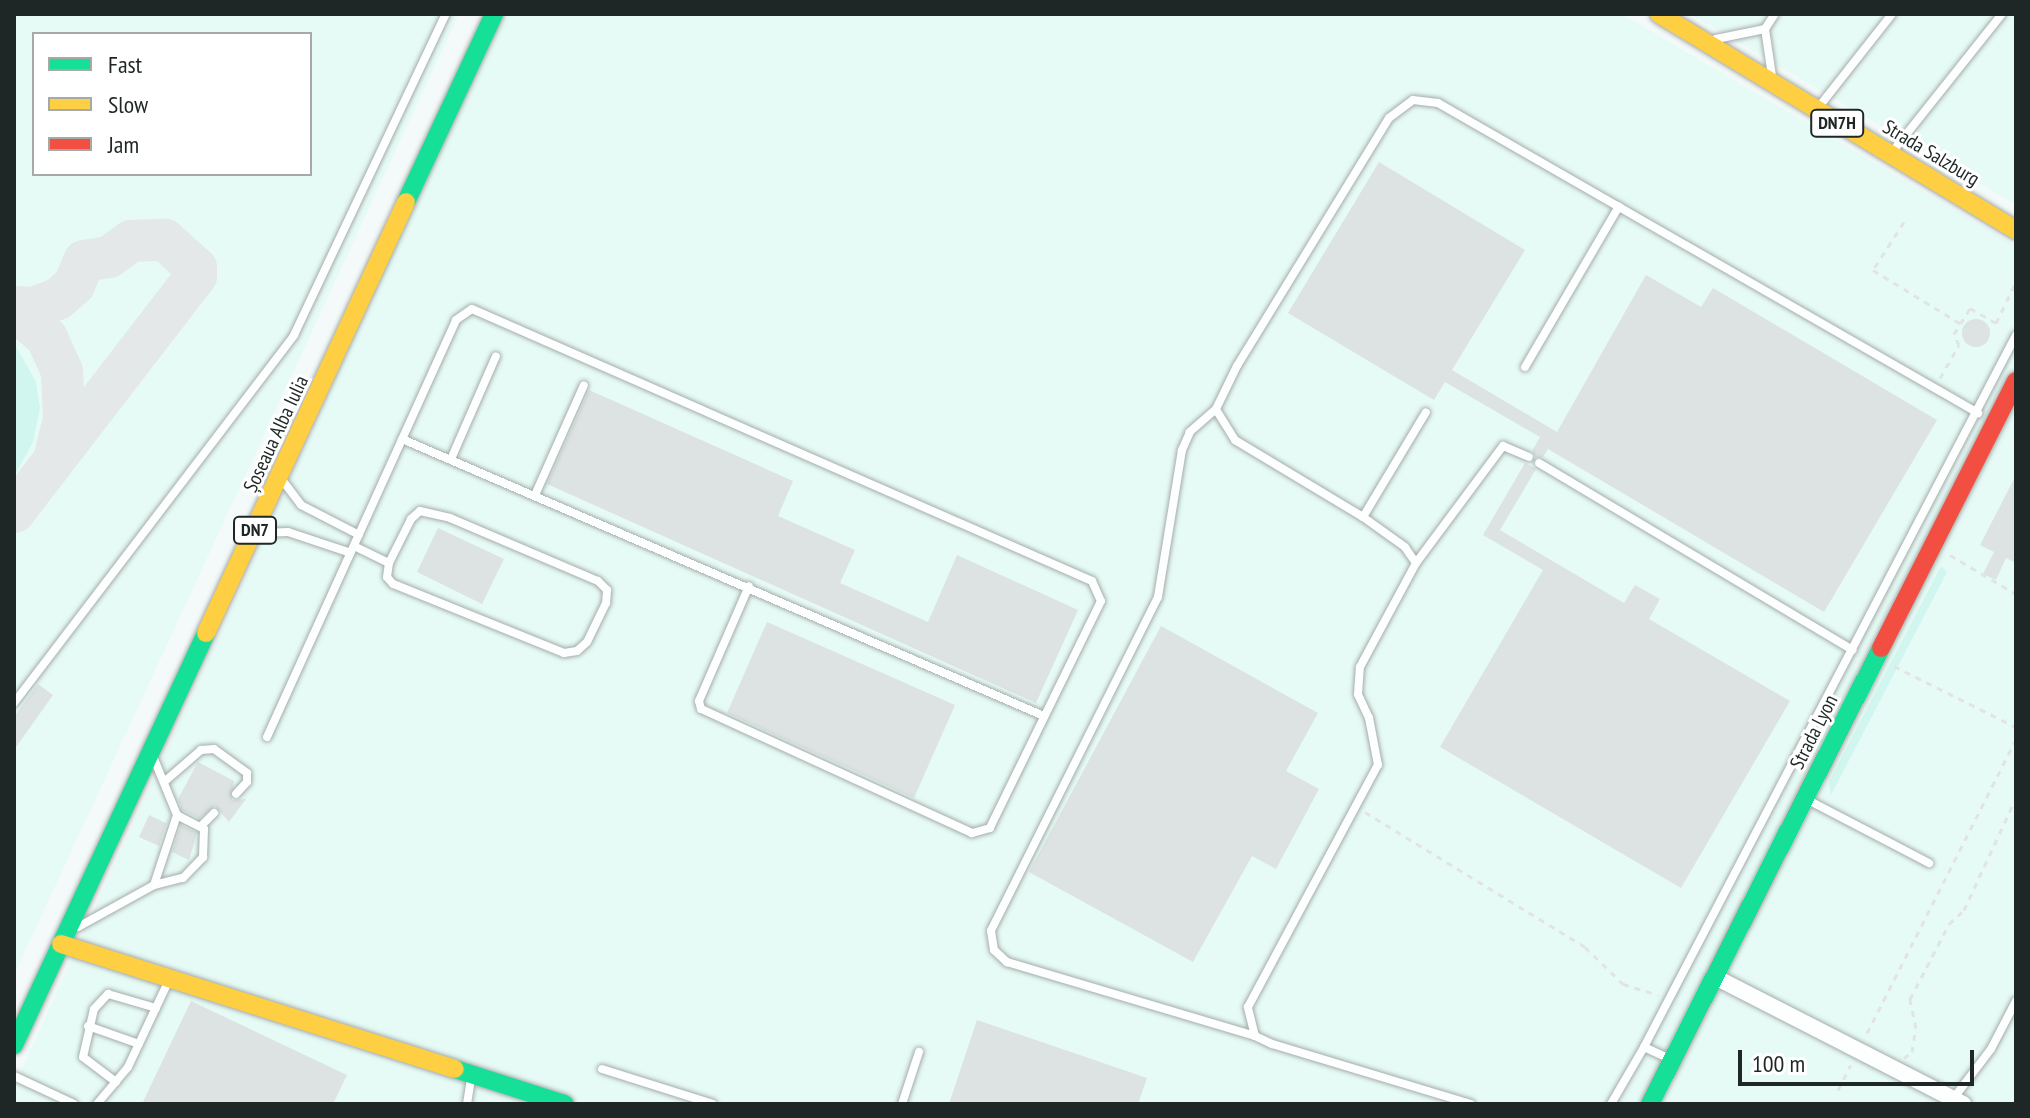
<!DOCTYPE html>
<meta charset="utf-8">
<style>
body{margin:0}
#map{position:relative;width:2030px;height:1118px;overflow:hidden;background:#f4faf9;font-family:"PT Sans Narrow",sans-serif}
div>[style]{position:absolute}
.built>*{inset:0;background:#e6fbf6}
.green>*{inset:0;background:#d0f6ef}
.taxiway>*{height:42px;margin:-21px;padding:0 21px;transform-origin:21px;border-radius:21px;background:#e4e8e8}
.building>*{inset:0;background:#dce3e2}
.round{border-radius:50%}
.path>*{height:3px;margin-top:-1.5px;transform-origin:0;background:repeating-linear-gradient(90deg,#e2e4e4 0 6px,transparent 0 12px)}
.roads{filter:drop-shadow(0 0 2px #a6acab) drop-shadow(0 0 2px #a6acab)}
.lane>*{height:8px;margin:-4px;padding:0 4px;transform-origin:4px;border-radius:4px;background:#fdfefe}
.street>*{height:16px;margin:-8px;padding:0 8px;transform-origin:8px;border-radius:8px;background:#fdfefe}
.fast>*{height:18px;margin:-9px;padding:0 9px;transform-origin:9px;border-radius:9px;background:#16e098}
.slow>*{height:18px;margin:-9px;padding:0 9px;transform-origin:9px;border-radius:9px;background:#ffcf43}
.jam>*{height:18px;margin:-9px;padding:0 9px;transform-origin:9px;border-radius:9px;background:#f24e42}
span{translate:-50% -50%;white-space:nowrap;text-align:center;line-height:1.15;-webkit-text-stroke:6px #fff;paint-order:stroke}
.shield-label span{padding:2px 6px;background:#fff;border:2px solid;border-radius:6px;-webkit-text-stroke-width:0}
.shield-label{font-size:18px;color:#1e2725;font-weight:700}
.street-label{font-size:20px;color:#1e2725}
.frame{position:absolute;inset:0;border:16px solid #1e2725;pointer-events:none}
.legend{position:absolute;left:32px;top:32px;width:280px;height:144px;box-sizing:border-box;background:#fff;border:2px solid #a5a9a8;margin:0;padding:10px 14px;list-style:none;font-size:24px;color:#1e2725}
.legend li{display:flex;align-items:center;gap:16px;height:40px}
.legend b{width:40px;border:2px solid #a5a9a8}
.scale{position:absolute;left:1738px;top:1050px;width:236px;height:36px;box-sizing:border-box;border:4px solid #1e2725;border-top:0;padding-left:10px;font-size:24px;line-height:28px;white-space:nowrap;color:#1e2725;-webkit-text-stroke:6px #fff;paint-order:stroke}
</style>
<div id="map">
<div class="built">
<i style="clip-path:polygon(evenodd,14px 14px,459px 14px,14px 975px,14px 14px,34px 34px,310px 34px,310px 174px,34px 174px,34px 34px)"></i>
<i style="clip-path:polygon(501px 14px,1622px 14px,2016px 246px,2016px 1104px,14px 1104px,14px 1086px)"></i>
<i style="clip-path:polygon(1690px 14px,2016px 14px,2016px 205px,1915px 146px)"></i>
</div>
<div class="green">
<i style="clip-path:polygon(14px 343px,36px 382px,40px 408px,33px 442px,14px 476px)"></i>
<i style="clip-path:polygon(1941px 566px,1947px 572px,1831px 795px,1829px 782px)"></i>
</div>
<div class="taxiway">
<i style="left:14px;top:307px;width:19px;rotate:3deg"></i>
<i style="left:33px;top:308px;width:27px;rotate:-20deg"></i>
<i style="left:58px;top:299px;width:21px;rotate:-41deg"></i>
<i style="left:74px;top:285px;width:26px;rotate:-67deg"></i>
<i style="left:84px;top:261px;width:25px;rotate:-9deg"></i>
<i style="left:109px;top:257px;width:27px;rotate:-36deg"></i>
<i style="left:131px;top:241px;width:34px;rotate:-2deg"></i>
<i style="left:165px;top:240px;width:42px;rotate:42.1deg"></i>
<i style="left:196px;top:268px;width:8px;rotate:90deg"></i>
<i style="left:196px;top:276px;width:298px;rotate:127.6deg"></i>
<i style="left:14px;top:309px;width:44px;rotate:41.3deg"></i>
<i style="left:47px;top:338px;width:36px;rotate:66deg"></i>
<i style="left:62px;top:371px;width:48px;rotate:87.6deg"></i>
<i style="left:64px;top:419px;width:34px;rotate:104deg"></i>
</div>
<div class="building">
<i style="clip-path:polygon(1379px 162px,1525px 250px,1452px 370px,1557px 432px,1646px 275px,1701px 307px,1713px 288px,1937px 420px,1824px 612px,1548px 449px,1543px 457px,1536px 457px,1532px 451px,1540px 437px,1445px 382px,1434px 400px,1288px 313px)"></i>
<i class="round" style="left:1962px;top:319px;width:28px;height:28px"></i>
<i style="clip-path:polygon(589px 390px,793px 481px,778px 516px,855px 550px,840px 583px,928px 622px,957px 555px,1078px 610px,1036px 703px,547px 484px)"></i>
<i style="clip-path:polygon(1525px 463px,1536px 469px,1500px 530px,1624px 603px,1635px 585px,1660px 599px,1649px 619px,1790px 701px,1681px 888px,1440px 747px,1543px 570px,1483px 535px)"></i>
<i style="clip-path:polygon(2016px 475px,2016px 563px,2006px 558px,1996px 580px,1983px 574px,1994px 552px,1980px 545px)"></i>
<i style="clip-path:polygon(438px 528px,504px 559px,482px 604px,417px 572px)"></i>
<i style="clip-path:polygon(767px 622px,955px 705px,914px 798px,727px 713px)"></i>
<i style="clip-path:polygon(1161px 626px,1318px 713px,1286px 771px,1319px 789px,1276px 869px,1252px 856px,1193px 962px,1029px 872px)"></i>
<i style="clip-path:polygon(38px 684px,53px 695px,14px 750px,14px 717px)"></i>
<i style="clip-path:polygon(198px 762px,234px 781px,232px 800px,246px 799px,229px 822px,215px 806px,199px 818px,182px 810px,178px 799px)"></i>
<i style="clip-path:polygon(149px 815px,166px 823px,169px 816px,159px 846px,139px 837px)"></i>
<i style="clip-path:polygon(181px 825px,197px 833px,189px 860px,172px 852px)"></i>
<i style="clip-path:polygon(191px 1001px,347px 1075px,333px 1104px,142px 1104px)"></i>
<i style="clip-path:polygon(977px 1020px,1147px 1078px,1138px 1104px,949px 1104px)"></i>
</div>
<div class="path">
<i style="left:1904px;top:222px;width:57px;rotate:122.9deg"></i>
<i style="left:1873px;top:270px;width:103px;rotate:31.5deg"></i>
<i style="left:1940px;top:378px;width:38px;rotate:-60deg"></i>
<i style="left:1959px;top:345px;width:12px;rotate:-114deg"></i>
<i style="left:1954px;top:334px;width:31px;rotate:-58deg"></i>
<i style="left:1970px;top:308px;width:30px;rotate:30deg"></i>
<i style="left:1996px;top:323px;width:46px;rotate:-64deg"></i>
<i style="left:1950px;top:555px;width:77px;rotate:30.6deg"></i>
<i style="left:1894px;top:666px;width:136px;rotate:26.6deg"></i>
<i style="left:1365px;top:812px;width:258px;rotate:31.5deg"></i>
<i style="left:1585px;top:947px;width:53px;rotate:44.2deg"></i>
<i style="left:1623px;top:984px;width:37px;rotate:17deg"></i>
<i style="left:1867px;top:1033px;width:330px;rotate:-63.1deg"></i>
<i style="left:1904px;top:1058px;width:10px;rotate:-37deg"></i>
<i style="left:1912px;top:1052px;width:24px;rotate:-81deg"></i>
<i style="left:1916px;top:1028px;width:30px;rotate:-102deg"></i>
<i style="left:1910px;top:999px;width:85px;rotate:-62.5deg"></i>
<i style="left:1949px;top:924px;width:21px;rotate:-43deg"></i>
<i style="left:1964px;top:910px;width:123px;rotate:-65.1deg"></i>
<i style="left:1838px;top:1090px;width:28px;rotate:-63deg"></i>
</div>
<div class="roads">
<div class="lane">
<i style="left:1765px;top:29px;width:17px;rotate:-57deg"></i>
<i style="left:1716px;top:39px;width:50px;rotate:-11.5deg"></i>
<i style="left:1765px;top:29px;width:48px;rotate:81.5deg"></i>
<i style="left:1818px;top:108px;width:120px;rotate:-51.8deg"></i>
<i style="left:1893px;top:151px;width:175px;rotate:-51.5deg"></i>
<i style="left:1525px;top:367px;width:186px;rotate:-59.7deg"></i>
<i style="left:1216px;top:409px;width:35px;rotate:139deg"></i>
<i style="left:1190px;top:432px;width:20px;rotate:114deg"></i>
<i style="left:1182px;top:450px;width:149px;rotate:99.3deg"></i>
<i style="left:1158px;top:597px;width:373px;rotate:116.6deg"></i>
<i style="left:991px;top:931px;width:19px;rotate:81deg"></i>
<i style="left:994px;top:950px;width:18px;rotate:43deg"></i>
<i style="left:1007px;top:962px;width:259px;rotate:16.6deg"></i>
<i style="left:402px;top:439px;width:699px;rotate:23.34deg"></i>
<i style="left:451px;top:459px;width:112px;rotate:-66.4deg"></i>
<i style="left:1539px;top:463px;width:365px;rotate:30.8deg"></i>
<i style="left:283px;top:481px;width:30px;rotate:53deg"></i>
<i style="left:301px;top:505px;width:65px;rotate:27.3deg"></i>
<i style="left:535px;top:495px;width:120px;rotate:-66deg"></i>
<i style="left:420px;top:511px;width:31px;rotate:13deg"></i>
<i style="left:450px;top:518px;width:161px;rotate:23.1deg"></i>
<i style="left:598px;top:581px;width:13px;rotate:45deg"></i>
<i style="left:607px;top:590px;width:13px;rotate:94deg"></i>
<i style="left:606px;top:603px;width:43px;rotate:116deg"></i>
<i style="left:587px;top:642px;width:13px;rotate:138deg"></i>
<i style="left:577px;top:651px;width:13px;rotate:171deg"></i>
<i style="left:564px;top:653px;width:184px;rotate:-158deg"></i>
<i style="left:393px;top:584px;width:9px;rotate:-131deg"></i>
<i style="left:387px;top:577px;width:14px;rotate:-82deg"></i>
<i style="left:389px;top:563px;width:49px;rotate:-63.4deg"></i>
<i style="left:411px;top:519px;width:12px;rotate:-42deg"></i>
<i style="left:1363px;top:517px;width:122px;rotate:-59deg"></i>
<i style="left:259px;top:533px;width:29px;rotate:-2deg"></i>
<i style="left:288px;top:532px;width:66px;rotate:18.4deg"></i>
<i style="left:354px;top:546px;width:39px;rotate:26deg"></i>
<i style="left:1416px;top:563px;width:146px;rotate:-53.4deg"></i>
<i style="left:1503px;top:446px;width:28px;rotate:23deg"></i>
<i style="left:14px;top:703px;width:462px;rotate:-52.7deg"></i>
<i style="left:294px;top:335px;width:355px;rotate:-64.7deg"></i>
<i style="left:267px;top:737px;width:458px;rotate:-65.6deg"></i>
<i style="left:456px;top:320px;width:19px;rotate:-35deg"></i>
<i style="left:472px;top:309px;width:677px;rotate:23.69deg"></i>
<i style="left:1092px;top:581px;width:22px;rotate:66deg"></i>
<i style="left:1101px;top:601px;width:253px;rotate:116.1deg"></i>
<i style="left:990px;top:828px;width:19px;rotate:164deg"></i>
<i style="left:972px;top:833px;width:298px;rotate:-155.4deg"></i>
<i style="left:701px;top:709px;width:8px;rotate:-104deg"></i>
<i style="left:699px;top:701px;width:125px;rotate:-66.5deg"></i>
<i style="left:164px;top:782px;width:49px;rotate:-40.9deg"></i>
<i style="left:201px;top:750px;width:13px;rotate:-4deg"></i>
<i style="left:214px;top:749px;width:41px;rotate:36deg"></i>
<i style="left:247px;top:773px;width:9px;rotate:90deg"></i>
<i style="left:247px;top:782px;width:16px;rotate:133deg"></i>
<i style="left:1806px;top:799px;width:139px;rotate:27.5deg"></i>
<i style="left:202px;top:825px;width:17px;rotate:-45deg"></i>
<i style="left:154px;top:885px;width:30px;rotate:-14deg"></i>
<i style="left:183px;top:878px;width:29px;rotate:-46deg"></i>
<i style="left:203px;top:857px;width:28px;rotate:-88deg"></i>
<i style="left:204px;top:829px;width:30px;rotate:-153deg"></i>
<i style="left:78px;top:927px;width:87px;rotate:-28.9deg"></i>
<i style="left:154px;top:885px;width:74px;rotate:-71.8deg"></i>
<i style="left:177px;top:815px;width:61px;rotate:-112.3deg"></i>
<i style="left:88px;top:1026px;width:54px;rotate:19.4deg"></i>
<i style="left:1644px;top:1047px;width:803px;rotate:-62.41deg"></i>
<i style="left:602px;top:1069px;width:116px;rotate:17.5deg"></i>
<i style="left:14px;top:1076px;width:66px;rotate:25deg"></i>
<i style="left:116px;top:1082px;width:41px;rotate:-142.9deg"></i>
<i style="left:83px;top:1057px;width:49px;rotate:-77.1deg"></i>
<i style="left:94px;top:1009px;width:21px;rotate:-47deg"></i>
<i style="left:108px;top:994px;width:50px;rotate:16.3deg"></i>
<i style="left:1953px;top:1099px;width:63px;rotate:-52.8deg"></i>
<i style="left:1991px;top:1049px;width:54px;rotate:-62.5deg"></i>
<i style="left:97px;top:1104px;width:48px;rotate:-50deg"></i>
<i style="left:128px;top:1067px;width:94px;rotate:-64.8deg"></i>
<i style="left:467px;top:1104px;width:25px;rotate:-81deg"></i>
<i style="left:902px;top:1104px;width:55px;rotate:-71.9deg"></i>
<i style="left:1471px;top:1104px;width:208px;rotate:-163.2deg"></i>
<i style="left:1272px;top:1044px;width:19px;rotate:-155deg"></i>
<i style="left:1255px;top:1036px;width:30px;rotate:-104deg"></i>
<i style="left:1248px;top:1007px;width:275px;rotate:-61.8deg"></i>
<i style="left:1378px;top:765px;width:48px;rotate:-100.8deg"></i>
<i style="left:1369px;top:718px;width:26px;rotate:-115deg"></i>
<i style="left:1358px;top:694px;width:27px;rotate:-86deg"></i>
<i style="left:1360px;top:667px;width:118px;rotate:-61.7deg"></i>
<i style="left:1416px;top:563px;width:19px;rotate:-125deg"></i>
<i style="left:1405px;top:547px;width:52px;rotate:-144.5deg"></i>
<i style="left:1363px;top:517px;width:149px;rotate:-149deg"></i>
<i style="left:1235px;top:440px;width:36px;rotate:-122deg"></i>
<i style="left:1216px;top:409px;width:48px;rotate:-64deg"></i>
<i style="left:1237px;top:366px;width:291px;rotate:-58.5deg"></i>
<i style="left:1389px;top:118px;width:30px;rotate:-37deg"></i>
<i style="left:1413px;top:100px;width:25px;rotate:7deg"></i>
<i style="left:1438px;top:103px;width:623px;rotate:29.86deg"></i>
<i style="left:1611px;top:1104px;width:66px;rotate:-59.9deg"></i>
<i style="left:1644px;top:1047px;width:26px;rotate:25deg"></i>
</div>
<div class="street">
<i style="left:1715px;top:977px;width:279px;rotate:27.1deg"></i>
</div>
<div class="fast">
<i style="left:406px;top:202px;width:208px;rotate:-64.9deg"></i>
<i style="left:14px;top:1045px;width:455px;rotate:-65deg"></i>
<i style="left:455px;top:1069px;width:115px;rotate:17.7deg"></i>
<i style="left:1650px;top:1104px;width:511px;rotate:-63.13deg"></i>
</div>
<div class="slow">
<i style="left:1659px;top:14px;width:417px;rotate:31.2deg"></i>
<i style="left:206px;top:633px;width:475px;rotate:-65.1deg"></i>
<i style="left:61px;top:944px;width:413px;rotate:17.6deg"></i>
</div>
<div class="jam">
<i style="left:1881px;top:648px;width:299px;rotate:-63.2deg"></i>
</div>
</div>
<div class="shield-label">
<span style="left:1837px;top:123px">DN7H</span>
<span style="left:255px;top:530px">DN7</span>
</div>
<div class="street-label">
<span style="left:1931px;top:153px;rotate:31deg">Strada Salzburg</span>
<span style="left:276px;top:434px;rotate:-65deg">Șoseaua Alba Iulia</span>
<span style="left:1814px;top:732px;rotate:-63deg">Strada Lyon</span>
</div>
<div class="frame"></div>
<ul class="legend">
<li><b style="height:10px;background:#16e098"></b>Fast</li>
<li><b style="height:10px;background:#ffcf43"></b>Slow</li>
<li><b style="height:10px;background:#f24e42"></b>Jam</li>
</ul>
<div class="scale">100 m</div>
</div>
